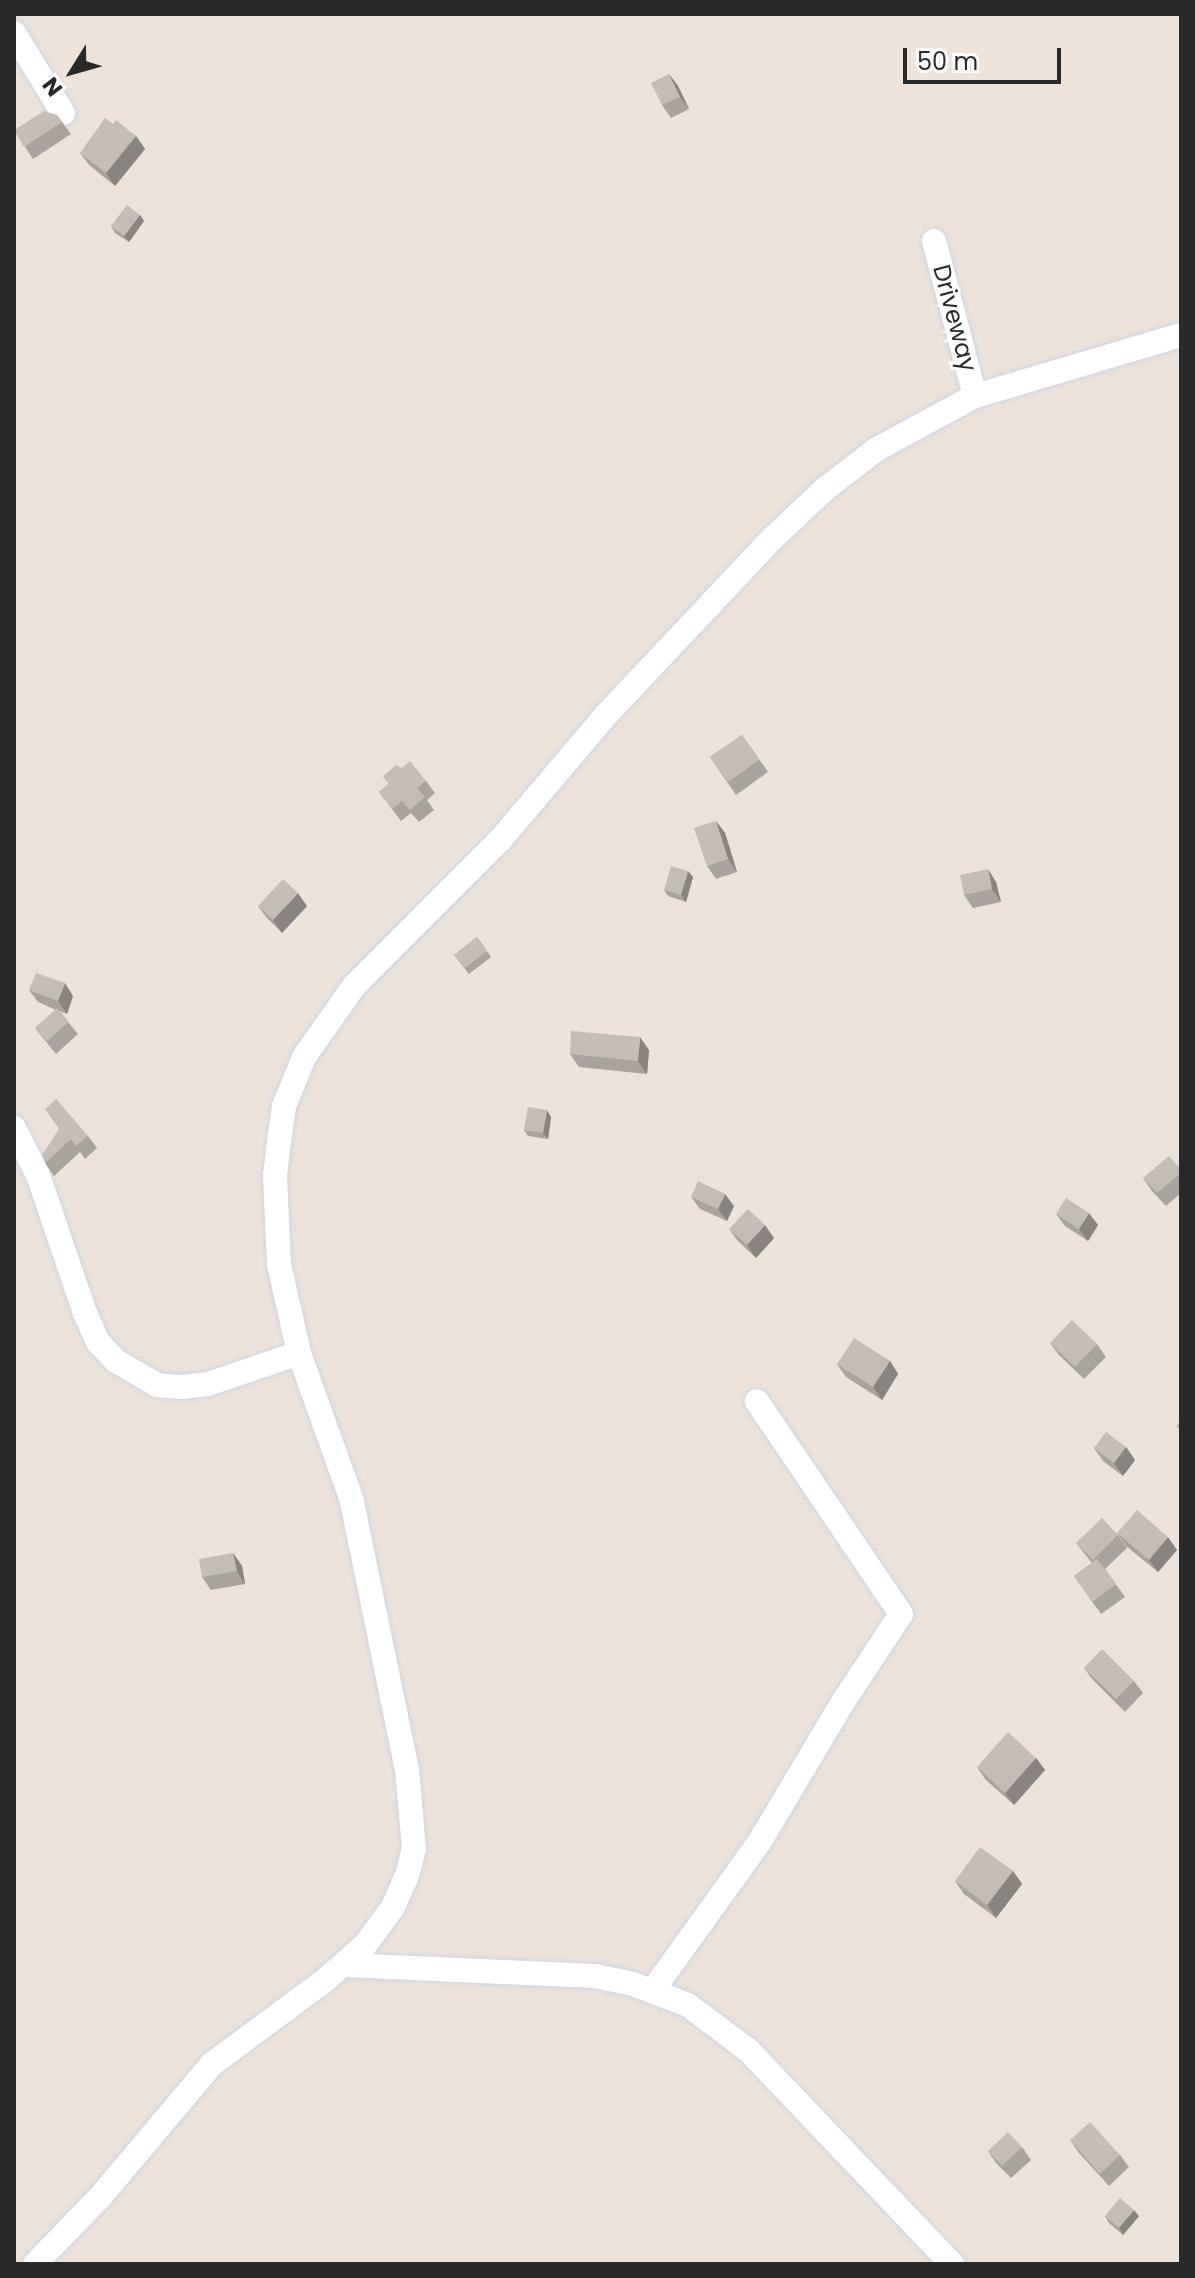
<!DOCTYPE html>
<style>
body{margin:0}
#map{position:relative;width:1195px;height:2278px;overflow:hidden;background:#ede3da;font-family:Poppins,sans-serif}
div>[style]{position:absolute}
.roads{filter:drop-shadow(0 0 2px #cfd5e4) drop-shadow(0 0 2px #cfd5e4)}
.minor>*{height:24px;margin:-12px;padding:0 12px;transform-origin:12px;border-radius:12px;background:#fff}
.wall>*{inset:0;background:#a9a39d}
.shaded-wall>*{inset:0;background:#89847f}
.building>*{inset:0;background:#c4bdb6}
span{translate:-50% -50%;white-space:nowrap;text-align:center;line-height:1.15;-webkit-text-stroke:6px #fff;paint-order:stroke}
.street-label{font-size:24px;color:#292929}
.frame{position:absolute;inset:0;border:16px solid #292929;pointer-events:none}
.north{position:absolute;left:32px;top:32px;width:80px;height:80px;-webkit-text-stroke:6px #fff;paint-order:stroke;rotate:233deg;font-size:22px;font-weight:700;line-height:32px;text-align:center;color:#292929}
.north::after{content:'';display:block;margin:auto;width:28px;height:36px;background:#292929;clip-path:polygon(50% 0,100% 100%,50% 72%,0 100%)}
.scale{position:absolute;left:903px;top:48px;width:158px;height:36px;box-sizing:border-box;border:4px solid #292929;border-top:0;padding-left:10px;font-size:24px;line-height:28px;white-space:nowrap;color:#292929;-webkit-text-stroke:6px #fff;paint-order:stroke}
</style>
<div id="map">
<div class="roads">
<div class="minor">
<i style="left:14px;top:33px;width:94px;rotate:58.5deg"></i>
<i style="left:934px;top:241px;width:160px;rotate:75.2deg"></i>
<i style="left:14px;top:1128px;width:53px;rotate:62.9deg"></i>
<i style="left:38px;top:1175px;width:146px;rotate:71.2deg"></i>
<i style="left:85px;top:1313px;width:32px;rotate:66deg"></i>
<i style="left:98px;top:1342px;width:26px;rotate:47deg"></i>
<i style="left:116px;top:1361px;width:48px;rotate:30.3deg"></i>
<i style="left:157px;top:1385px;width:24px;rotate:5deg"></i>
<i style="left:181px;top:1387px;width:27px;rotate:-6deg"></i>
<i style="left:208px;top:1384px;width:96px;rotate:-18.8deg"></i>
<i style="left:344px;top:1965px;width:251px;rotate:2.5deg"></i>
<i style="left:595px;top:1976px;width:39px;rotate:12deg"></i>
<i style="left:633px;top:1984px;width:59px;rotate:20.9deg"></i>
<i style="left:688px;top:2005px;width:75px;rotate:36.9deg"></i>
<i style="left:748px;top:2050px;width:296px;rotate:46.4deg"></i>
<i style="left:653px;top:1990px;width:183px;rotate:-54.3deg"></i>
<i style="left:760px;top:1841px;width:162px;rotate:-59.2deg"></i>
<i style="left:843px;top:1702px;width:105px;rotate:-56.6deg"></i>
<i style="left:901px;top:1614px;width:257px;rotate:-124.1deg"></i>
<i style="left:35px;top:2264px;width:93px;rotate:-45.9deg"></i>
<i style="left:100px;top:2197px;width:174px;rotate:-49.9deg"></i>
<i style="left:212px;top:2064px;width:138px;rotate:-36.5deg"></i>
<i style="left:323px;top:1982px;width:57px;rotate:-41.5deg"></i>
<i style="left:366px;top:1944px;width:46px;rotate:-53.9deg"></i>
<i style="left:393px;top:1907px;width:34px;rotate:-66deg"></i>
<i style="left:407px;top:1876px;width:29px;rotate:-76deg"></i>
<i style="left:414px;top:1848px;width:78px;rotate:-95.1deg"></i>
<i style="left:407px;top:1770px;width:275px;rotate:-101.6deg"></i>
<i style="left:352px;top:1501px;width:157px;rotate:-109.7deg"></i>
<i style="left:299px;top:1353px;width:91px;rotate:-102.7deg"></i>
<i style="left:279px;top:1264px;width:89px;rotate:-92.6deg"></i>
<i style="left:275px;top:1175px;width:33px;rotate:-83deg"></i>
<i style="left:279px;top:1142px;width:36px;rotate:-82deg"></i>
<i style="left:284px;top:1106px;width:53px;rotate:-67.8deg"></i>
<i style="left:304px;top:1057px;width:87px;rotate:-54.8deg"></i>
<i style="left:354px;top:986px;width:206px;rotate:-45deg"></i>
<i style="left:500px;top:840px;width:162px;rotate:-49.7deg"></i>
<i style="left:605px;top:716px;width:245px;rotate:-46.7deg"></i>
<i style="left:773px;top:538px;width:71px;rotate:-43.3deg"></i>
<i style="left:825px;top:489px;width:66px;rotate:-37.6deg"></i>
<i style="left:877px;top:449px;width:111px;rotate:-28.4deg"></i>
<i style="left:975px;top:396px;width:215px;rotate:-16.5deg"></i>
</div>
</div>
<div class="wall">
<i style="clip-path:polygon(669px 74px,678px 86px,689px 109px,671px 118px,662px 105px)"></i>
<i style="clip-path:polygon(57px 115px,71px 134px,33px 159px,14px 130px)"></i>
<i style="clip-path:polygon(113px 124px,136px 136px,145px 149px,115px 186px,89px 165px,80px 153px)"></i>
<i style="clip-path:polygon(140px 215px,144px 221px,129px 242px,115px 233px,111px 226px)"></i>
<i style="clip-path:polygon(742px 735px,768px 772px,736px 795px,710px 757px)"></i>
<i style="clip-path:polygon(383px 776px,426px 781px,435px 793px,427px 800px,434px 810px,419px 822px,411px 813px,401px 821px,379px 792px,389px 784px)"></i>
<i style="clip-path:polygon(716px 821px,725px 833px,737px 872px,716px 879px,707px 866px)"></i>
<i style="clip-path:polygon(693px 877px,686px 902px,668px 896px,664px 890px)"></i>
<i style="clip-path:polygon(996px 882px,1001px 902px,973px 908px,964px 895px)"></i>
<i style="clip-path:polygon(258px 906px,307px 906px,282px 933px,267px 918px)"></i>
<i style="clip-path:polygon(477px 937px,491px 957px,469px 974px,454px 955px)"></i>
<i style="clip-path:polygon(29px 990px,73px 996px,67px 1014px,59px 1011px,78px 1034px,56px 1054px,35px 1028px,56px 1010px,38px 1002px)"></i>
<i style="clip-path:polygon(649px 1050px,647px 1074px,579px 1067px,570px 1054px)"></i>
<i style="clip-path:polygon(551px 1117px,548px 1139px,528px 1136px,524px 1130px)"></i>
<i style="clip-path:polygon(59px 1129px,88px 1136px,97px 1148px,85px 1159px,80px 1152px,54px 1176px,45px 1163px)"></i>
<i style="clip-path:polygon(1181px 1169px,1181px 1193px,1166px 1206px,1152px 1191px,1143px 1178px)"></i>
<i style="clip-path:polygon(691px 1197px,734px 1206px,727px 1221px,700px 1209px)"></i>
<i style="clip-path:polygon(1056px 1214px,1098px 1225px,1088px 1241px,1065px 1226px)"></i>
<i style="clip-path:polygon(729px 1229px,774px 1238px,756px 1258px,738px 1241px)"></i>
<i style="clip-path:polygon(1050px 1343px,1097px 1344px,1106px 1357px,1084px 1379px,1059px 1355px)"></i>
<i style="clip-path:polygon(890px 1361px,898px 1374px,882px 1400px,846px 1377px,837px 1364px)"></i>
<i style="clip-path:polygon(1126px 1447px,1135px 1460px,1123px 1476px,1103px 1461px,1094px 1448px)"></i>
<i style="clip-path:polygon(1117px 1533px,1177px 1550px,1158px 1572px,1126px 1546px)"></i>
<i style="clip-path:polygon(1118px 1535px,1127px 1548px,1105px 1569px,1125px 1597px,1101px 1614px,1074px 1576px,1092px 1563px,1076px 1543px)"></i>
<i style="clip-path:polygon(233px 1553px,242px 1566px,245px 1584px,211px 1590px,202px 1577px)"></i>
<i style="clip-path:polygon(1084px 1668px,1134px 1681px,1143px 1693px,1125px 1712px,1093px 1680px)"></i>
<i style="clip-path:polygon(1036px 1758px,1045px 1770px,1014px 1805px,986px 1780px,977px 1767px)"></i>
<i style="clip-path:polygon(1013px 1871px,1022px 1884px,996px 1918px,964px 1894px,955px 1881px)"></i>
<i style="clip-path:polygon(1070px 2140px,1120px 2155px,1129px 2167px,1109px 2186px,1079px 2153px)"></i>
<i style="clip-path:polygon(1022px 2147px,1031px 2160px,1011px 2178px,996px 2163px,988px 2151px)"></i>
<i style="clip-path:polygon(1105px 2216px,1139px 2216px,1123px 2235px,1109px 2223px)"></i>
</div>
<div class="shaded-wall">
<i style="clip-path:polygon(669px 74px,678px 86px,689px 109px,680px 97px)"></i>
<i style="clip-path:polygon(136px 136px,145px 149px,115px 186px,106px 173px)"></i>
<i style="clip-path:polygon(140px 215px,144px 221px,129px 242px,124px 236px)"></i>
<i style="clip-path:polygon(716px 821px,725px 833px,737px 872px,728px 859px)"></i>
<i style="clip-path:polygon(988px 869px,996px 882px,1001px 902px,992px 889px)"></i>
<i style="clip-path:polygon(688px 871px,693px 877px,686px 902px,681px 895px)"></i>
<i style="clip-path:polygon(298px 893px,307px 906px,282px 933px,273px 920px)"></i>
<i style="clip-path:polygon(65px 983px,73px 996px,67px 1014px,58px 1001px)"></i>
<i style="clip-path:polygon(640px 1037px,649px 1050px,647px 1074px,638px 1061px)"></i>
<i style="clip-path:polygon(547px 1110px,551px 1117px,548px 1139px,543px 1133px)"></i>
<i style="clip-path:polygon(725px 1194px,734px 1206px,727px 1221px,718px 1209px)"></i>
<i style="clip-path:polygon(1089px 1213px,1098px 1225px,1088px 1241px,1079px 1229px)"></i>
<i style="clip-path:polygon(765px 1225px,774px 1238px,756px 1258px,747px 1245px)"></i>
<i style="clip-path:polygon(890px 1361px,898px 1374px,882px 1400px,873px 1387px)"></i>
<i style="clip-path:polygon(1126px 1447px,1135px 1460px,1123px 1476px,1114px 1463px)"></i>
<i style="clip-path:polygon(1168px 1537px,1177px 1550px,1158px 1572px,1149px 1560px)"></i>
<i style="clip-path:polygon(233px 1553px,242px 1566px,245px 1584px,237px 1571px)"></i>
<i style="clip-path:polygon(1036px 1758px,1045px 1770px,1014px 1805px,1005px 1793px)"></i>
<i style="clip-path:polygon(1013px 1871px,1022px 1884px,996px 1918px,987px 1905px)"></i>
<i style="clip-path:polygon(1134px 2210px,1139px 2216px,1123px 2235px,1119px 2228px)"></i>
</div>
<div class="building">
<i style="clip-path:polygon(669px 74px,680px 97px,662px 105px,651px 83px)"></i>
<i style="clip-path:polygon(44px 111px,57px 115px,62px 122px,24px 147px,14px 130px)"></i>
<i style="clip-path:polygon(105px 118px,113px 124px,116px 120px,136px 136px,106px 173px,80px 153px)"></i>
<i style="clip-path:polygon(127px 205px,140px 215px,124px 236px,111px 226px)"></i>
<i style="clip-path:polygon(742px 735px,759px 760px,728px 782px,710px 757px)"></i>
<i style="clip-path:polygon(410px 761px,426px 781px,417px 788px,425px 797px,410px 810px,402px 801px,392px 809px,379px 792px,389px 784px,383px 776px,396px 765px,402px 768px)"></i>
<i style="clip-path:polygon(716px 821px,728px 859px,707px 866px,694px 828px)"></i>
<i style="clip-path:polygon(671px 866px,688px 871px,681px 895px,664px 890px)"></i>
<i style="clip-path:polygon(988px 869px,992px 889px,964px 895px,960px 875px)"></i>
<i style="clip-path:polygon(283px 879px,298px 893px,273px 920px,258px 906px)"></i>
<i style="clip-path:polygon(477px 937px,487px 951px,465px 968px,454px 955px)"></i>
<i style="clip-path:polygon(36px 973px,65px 983px,58px 1001px,29px 990px)"></i>
<i style="clip-path:polygon(57px 1008px,69px 1022px,47px 1041px,35px 1028px)"></i>
<i style="clip-path:polygon(571px 1031px,640px 1037px,638px 1061px,570px 1054px)"></i>
<i style="clip-path:polygon(56px 1099px,88px 1136px,76px 1146px,71px 1139px,45px 1163px,42px 1155px,59px 1129px,45px 1109px)"></i>
<i style="clip-path:polygon(528px 1107px,547px 1110px,543px 1133px,524px 1130px)"></i>
<i style="clip-path:polygon(1169px 1156px,1181px 1169px,1181px 1173px,1157px 1193px,1143px 1178px)"></i>
<i style="clip-path:polygon(698px 1181px,725px 1194px,718px 1209px,691px 1197px)"></i>
<i style="clip-path:polygon(1066px 1198px,1089px 1213px,1079px 1229px,1056px 1214px)"></i>
<i style="clip-path:polygon(748px 1209px,765px 1225px,747px 1245px,729px 1229px)"></i>
<i style="clip-path:polygon(1072px 1320px,1097px 1344px,1075px 1367px,1050px 1343px)"></i>
<i style="clip-path:polygon(854px 1338px,890px 1361px,873px 1387px,837px 1364px)"></i>
<i style="clip-path:polygon(1181px 1421px,1181px 1431px,1176px 1426px)"></i>
<i style="clip-path:polygon(1106px 1432px,1126px 1447px,1114px 1463px,1094px 1448px)"></i>
<i style="clip-path:polygon(1137px 1510px,1168px 1537px,1149px 1560px,1117px 1533px)"></i>
<i style="clip-path:polygon(1102px 1518px,1118px 1535px,1093px 1560px,1076px 1543px)"></i>
<i style="clip-path:polygon(233px 1553px,237px 1571px,202px 1577px,199px 1559px)"></i>
<i style="clip-path:polygon(1097px 1559px,1116px 1584px,1092px 1602px,1074px 1576px)"></i>
<i style="clip-path:polygon(1102px 1649px,1134px 1681px,1116px 1699px,1084px 1668px)"></i>
<i style="clip-path:polygon(1008px 1732px,1036px 1758px,1005px 1793px,977px 1767px)"></i>
<i style="clip-path:polygon(980px 1847px,1013px 1871px,987px 1905px,955px 1881px)"></i>
<i style="clip-path:polygon(1090px 2122px,1120px 2155px,1100px 2174px,1070px 2140px)"></i>
<i style="clip-path:polygon(1008px 2132px,1022px 2147px,1002px 2166px,988px 2151px)"></i>
<i style="clip-path:polygon(1120px 2198px,1134px 2210px,1119px 2228px,1105px 2216px)"></i>
</div>
<div class="street-label">
<span style="left:955px;top:318px;rotate:75deg">Driveway</span>
</div>
<div class="frame"></div>
<div class="north">N</div>
<div class="scale">50 m</div>
</div>
